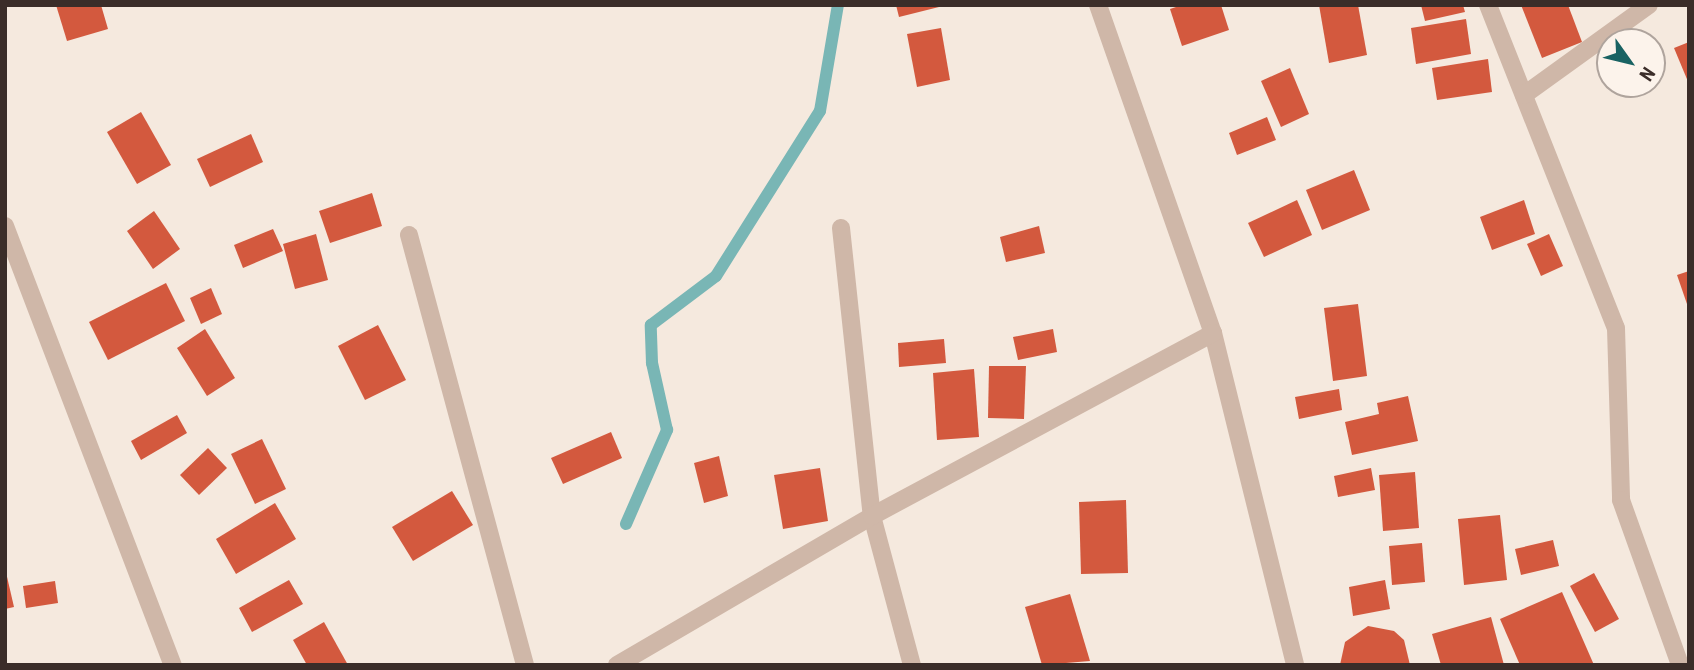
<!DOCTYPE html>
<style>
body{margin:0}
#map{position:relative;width:1694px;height:670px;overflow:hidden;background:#f5e9de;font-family:"Roboto Condensed",sans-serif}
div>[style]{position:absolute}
.stream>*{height:12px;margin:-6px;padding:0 6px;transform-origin:6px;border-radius:6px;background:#79b6b5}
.building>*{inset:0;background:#d3593e}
.street>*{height:18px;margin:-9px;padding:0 9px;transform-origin:9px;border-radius:9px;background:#cfb7a8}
span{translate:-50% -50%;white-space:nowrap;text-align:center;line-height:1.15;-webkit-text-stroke:5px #fcf3eb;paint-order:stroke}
.frame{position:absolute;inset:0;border:7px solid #3b2d29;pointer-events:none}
.north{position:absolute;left:1596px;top:28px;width:70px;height:70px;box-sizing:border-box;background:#fcf3eb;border:2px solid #afa49d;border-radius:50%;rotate:124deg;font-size:19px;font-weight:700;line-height:28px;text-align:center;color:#3b2d29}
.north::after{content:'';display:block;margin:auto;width:24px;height:32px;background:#196262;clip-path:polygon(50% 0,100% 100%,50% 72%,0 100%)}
</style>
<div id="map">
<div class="stream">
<i style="left:626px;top:524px;width:103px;rotate:-66.4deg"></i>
<i style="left:667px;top:430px;width:69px;rotate:-102.6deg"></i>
<i style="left:652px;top:363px;width:38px;rotate:-92deg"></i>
<i style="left:651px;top:325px;width:81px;rotate:-37deg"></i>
<i style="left:716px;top:276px;width:195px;rotate:-57.8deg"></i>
<i style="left:820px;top:111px;width:108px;rotate:-80.4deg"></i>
</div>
<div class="building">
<i style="clip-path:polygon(56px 5px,101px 5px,108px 29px,67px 41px)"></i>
<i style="clip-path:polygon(896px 5px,943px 5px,943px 6px,899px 17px)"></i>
<i style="clip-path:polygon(1182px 5px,1221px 5px,1229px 30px,1182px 46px,1170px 9px)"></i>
<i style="clip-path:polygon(1319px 5px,1358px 5px,1367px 55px,1329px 63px)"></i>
<i style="clip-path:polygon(1421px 5px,1463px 5px,1465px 12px,1425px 21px)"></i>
<i style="clip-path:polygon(1521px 5px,1568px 5px,1582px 42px,1542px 58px)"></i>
<i style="clip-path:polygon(1466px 19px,1471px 54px,1416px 64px,1411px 28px)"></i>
<i style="clip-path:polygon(941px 28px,950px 80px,917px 87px,907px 34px)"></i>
<i style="clip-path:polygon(1689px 42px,1689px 84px,1674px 48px)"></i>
<i style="clip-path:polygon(1488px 59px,1492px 92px,1437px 100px,1432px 68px)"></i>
<i style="clip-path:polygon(1290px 68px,1309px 114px,1281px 127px,1261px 81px)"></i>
<i style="clip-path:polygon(141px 112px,171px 165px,137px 184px,107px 132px)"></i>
<i style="clip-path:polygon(1267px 117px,1276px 140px,1237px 155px,1229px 133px)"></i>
<i style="clip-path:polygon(251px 134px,263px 162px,210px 187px,197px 159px)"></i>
<i style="clip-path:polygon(1354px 170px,1370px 210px,1322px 230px,1306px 190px)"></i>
<i style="clip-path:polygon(372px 193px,382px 226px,330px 243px,319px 211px)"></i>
<i style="clip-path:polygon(1297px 200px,1312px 235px,1264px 257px,1248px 223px)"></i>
<i style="clip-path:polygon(1524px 200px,1535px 234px,1492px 250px,1480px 217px)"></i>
<i style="clip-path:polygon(154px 211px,180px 249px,153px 269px,127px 231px)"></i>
<i style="clip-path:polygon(1039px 226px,1045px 253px,1006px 262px,1000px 237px)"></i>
<i style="clip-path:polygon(273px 229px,283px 251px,243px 268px,234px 245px)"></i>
<i style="clip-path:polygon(316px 234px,328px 280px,295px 289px,283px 244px)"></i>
<i style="clip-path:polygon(1549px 234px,1563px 266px,1541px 276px,1527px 244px)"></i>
<i style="clip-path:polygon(1689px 271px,1689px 307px,1688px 307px,1677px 275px)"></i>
<i style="clip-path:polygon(166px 283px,185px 321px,108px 360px,89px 322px)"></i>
<i style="clip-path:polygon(211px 288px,222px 314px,201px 324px,190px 298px)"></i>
<i style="clip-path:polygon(1358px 304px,1367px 376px,1333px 381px,1324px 308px)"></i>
<i style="clip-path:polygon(378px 325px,406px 380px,365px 400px,338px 346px)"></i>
<i style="clip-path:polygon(205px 329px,235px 378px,207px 396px,177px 348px)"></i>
<i style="clip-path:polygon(1053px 329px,1057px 352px,1018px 360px,1013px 337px)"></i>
<i style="clip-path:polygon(944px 339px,946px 363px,899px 367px,898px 343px)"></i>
<i style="clip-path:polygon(989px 366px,1026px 366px,1024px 419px,988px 418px)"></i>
<i style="clip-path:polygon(974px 369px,979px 437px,937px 440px,933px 373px)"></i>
<i style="clip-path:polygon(1339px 389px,1342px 410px,1299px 419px,1295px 397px)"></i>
<i style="clip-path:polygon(1408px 396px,1418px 441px,1352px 455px,1345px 422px,1379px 414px,1377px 403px)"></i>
<i style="clip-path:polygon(177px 415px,187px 433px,141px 460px,131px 441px)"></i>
<i style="clip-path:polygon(611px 432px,622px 458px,563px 484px,551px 458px)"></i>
<i style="clip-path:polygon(262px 439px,286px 489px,255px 504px,231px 454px)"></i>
<i style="clip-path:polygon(208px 448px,227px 468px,199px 495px,180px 475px)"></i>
<i style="clip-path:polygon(719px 456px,728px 496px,704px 503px,694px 463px)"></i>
<i style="clip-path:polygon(820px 468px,828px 521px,783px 529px,774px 475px)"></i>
<i style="clip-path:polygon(1371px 468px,1375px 490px,1338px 497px,1334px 476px)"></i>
<i style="clip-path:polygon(1415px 472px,1419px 528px,1383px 531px,1379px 475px)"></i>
<i style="clip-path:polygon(452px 491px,473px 525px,413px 561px,392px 527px)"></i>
<i style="clip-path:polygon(1126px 500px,1128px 573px,1081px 574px,1079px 502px)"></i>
<i style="clip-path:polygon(275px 503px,296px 539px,236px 574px,216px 539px)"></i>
<i style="clip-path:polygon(1500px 515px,1507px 580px,1464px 585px,1458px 519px)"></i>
<i style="clip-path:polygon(1553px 540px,1559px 566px,1521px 575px,1515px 549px)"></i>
<i style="clip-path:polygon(1422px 543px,1425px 582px,1392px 585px,1389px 546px)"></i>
<i style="clip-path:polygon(5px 568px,14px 607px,5px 609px)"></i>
<i style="clip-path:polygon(1594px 573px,1619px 619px,1595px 632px,1570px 586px)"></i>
<i style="clip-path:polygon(289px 580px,303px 604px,252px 632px,239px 608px)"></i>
<i style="clip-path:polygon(1385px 580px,1390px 609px,1353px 616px,1349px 587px)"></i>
<i style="clip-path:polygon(55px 581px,58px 603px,26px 608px,23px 586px)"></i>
<i style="clip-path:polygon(1562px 592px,1594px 665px,1520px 665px,1500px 619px)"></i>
<i style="clip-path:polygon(1070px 594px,1090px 661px,1042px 665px,1025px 607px)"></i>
<i style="clip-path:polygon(1491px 617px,1504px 665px,1441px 665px,1432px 634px)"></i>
<i style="clip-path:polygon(324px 622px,348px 665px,307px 665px,293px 640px)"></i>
<i style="clip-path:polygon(1368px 626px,1394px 631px,1404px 640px,1410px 665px,1340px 665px,1345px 642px)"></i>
</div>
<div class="street">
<i style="left:1098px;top:5px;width:348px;rotate:70.7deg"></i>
<i style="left:1213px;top:333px;width:342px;rotate:76.1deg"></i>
<i style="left:1488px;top:5px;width:347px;rotate:68.4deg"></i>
<i style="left:1616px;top:328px;width:172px;rotate:88.3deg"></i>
<i style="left:1621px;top:500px;width:175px;rotate:70.3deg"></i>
<i style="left:1524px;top:95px;width:154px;rotate:-35.8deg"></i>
<i style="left:5px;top:226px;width:470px;rotate:69.1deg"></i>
<i style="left:841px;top:228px;width:290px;rotate:83.9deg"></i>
<i style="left:872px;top:516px;width:154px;rotate:75deg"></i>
<i style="left:409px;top:235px;width:445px;rotate:74.9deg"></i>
<i style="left:617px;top:665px;width:295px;rotate:-30.3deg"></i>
<i style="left:872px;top:516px;width:387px;rotate:-28.2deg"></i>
</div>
<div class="frame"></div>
<div class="north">N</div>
</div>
